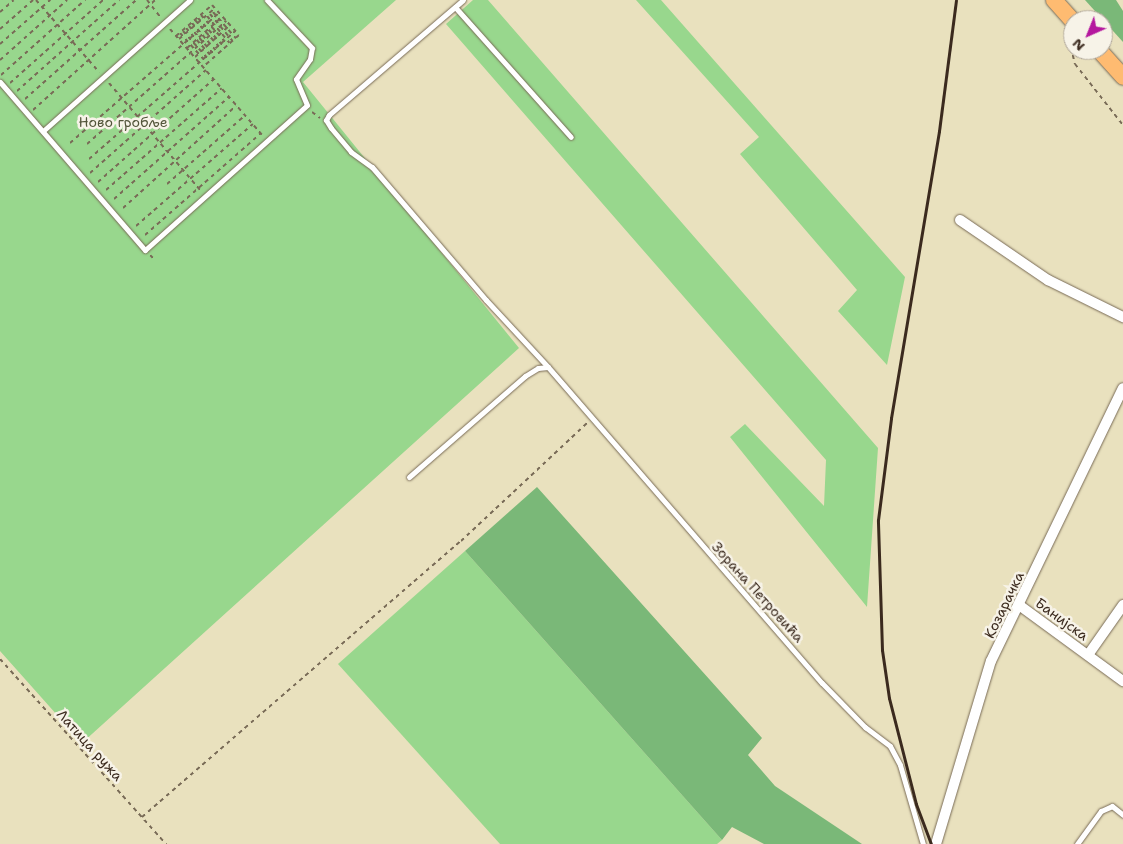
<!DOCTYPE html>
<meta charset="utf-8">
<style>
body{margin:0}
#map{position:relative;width:1123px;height:844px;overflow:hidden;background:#e9e1be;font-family:"Shantell Sans",sans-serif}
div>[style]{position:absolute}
.green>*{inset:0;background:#98d78d}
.forest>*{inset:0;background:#7ab878}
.path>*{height:2px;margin-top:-1px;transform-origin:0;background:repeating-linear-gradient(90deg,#786a56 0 4px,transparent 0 8px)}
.roads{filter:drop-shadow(0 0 1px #786a56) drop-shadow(0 0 1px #786a56)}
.service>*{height:5px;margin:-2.5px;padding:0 2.5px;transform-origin:2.5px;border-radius:2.5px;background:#fff}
.minor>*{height:10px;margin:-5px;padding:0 5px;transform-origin:5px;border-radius:5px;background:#fff}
.primary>*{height:16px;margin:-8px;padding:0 8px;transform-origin:8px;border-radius:8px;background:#febb71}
.rail>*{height:3px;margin:-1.5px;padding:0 1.5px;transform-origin:1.5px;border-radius:1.5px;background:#3b2a1e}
span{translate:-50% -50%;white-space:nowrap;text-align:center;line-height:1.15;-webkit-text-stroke:5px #f7f3e8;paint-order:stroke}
.park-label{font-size:14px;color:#52553a}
.street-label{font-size:14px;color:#3b2a1e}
.north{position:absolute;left:1063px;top:10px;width:50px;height:50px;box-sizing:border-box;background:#f7f3e8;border:1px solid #aca397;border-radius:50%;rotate:224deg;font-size:14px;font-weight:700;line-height:20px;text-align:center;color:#3b2a1e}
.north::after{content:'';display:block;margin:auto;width:18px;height:22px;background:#b5179e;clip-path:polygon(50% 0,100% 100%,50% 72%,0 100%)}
</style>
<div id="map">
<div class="green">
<i style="clip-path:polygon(0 0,396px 0,303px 82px,519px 348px,82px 743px,0 651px)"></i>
<i style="clip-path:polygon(473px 0,488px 0,878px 448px,867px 607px,730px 437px,745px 424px,824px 506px,826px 460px,446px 24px)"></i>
<i style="clip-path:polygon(636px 0,661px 0,905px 277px,887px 365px,838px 311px,857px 290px,740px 154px,759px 137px)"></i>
<i style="clip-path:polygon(465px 551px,722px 840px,717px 844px,500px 844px,338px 664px)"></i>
</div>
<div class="forest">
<i style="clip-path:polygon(1085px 0,1116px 0,1123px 11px,1123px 42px)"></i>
<i style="clip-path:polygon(537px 487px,762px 738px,748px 755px,775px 786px,862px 844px,764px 844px,732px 827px,722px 840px,465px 551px)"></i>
</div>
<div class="path">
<i style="left:36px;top:0;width:96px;rotate:48.8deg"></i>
<i style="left:147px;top:0;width:23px;rotate:52deg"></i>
<i style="left:0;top:12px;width:18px;rotate:-41deg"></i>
<i style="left:213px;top:12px;width:35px;rotate:49deg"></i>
<i style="left:210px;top:14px;width:35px;rotate:50deg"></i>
<i style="left:201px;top:15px;width:40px;rotate:48deg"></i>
<i style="left:207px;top:16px;width:35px;rotate:50deg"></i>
<i style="left:198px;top:18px;width:40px;rotate:48deg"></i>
<i style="left:195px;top:20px;width:40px;rotate:48deg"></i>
<i style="left:192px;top:23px;width:40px;rotate:49deg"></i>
<i style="left:189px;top:26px;width:40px;rotate:49deg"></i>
<i style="left:186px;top:28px;width:40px;rotate:48deg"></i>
<i style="left:0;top:29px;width:44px;rotate:-41.3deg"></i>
<i style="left:170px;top:29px;width:140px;rotate:49deg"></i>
<i style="left:183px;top:31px;width:40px;rotate:48deg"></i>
<i style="left:1067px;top:32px;width:33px;rotate:76deg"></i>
<i style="left:1075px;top:64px;width:78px;rotate:51.8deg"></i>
<i style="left:180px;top:33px;width:40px;rotate:48deg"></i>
<i style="left:176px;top:36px;width:48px;rotate:-40.7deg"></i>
<i style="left:212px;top:5px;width:40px;rotate:48deg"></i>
<i style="left:239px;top:35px;width:47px;rotate:138.5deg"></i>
<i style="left:179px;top:39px;width:48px;rotate:-40.7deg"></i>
<i style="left:0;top:44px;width:67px;rotate:-41.3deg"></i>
<i style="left:187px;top:48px;width:47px;rotate:-41.5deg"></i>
<i style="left:195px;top:57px;width:47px;rotate:-42.4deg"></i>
<i style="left:0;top:60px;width:90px;rotate:-41.8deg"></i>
<i style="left:1px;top:75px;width:113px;rotate:-41.8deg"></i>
<i style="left:10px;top:83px;width:125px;rotate:-41.7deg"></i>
<i style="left:109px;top:83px;width:142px;rotate:49.6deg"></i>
<i style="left:17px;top:91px;width:137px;rotate:-41.7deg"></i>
<i style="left:25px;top:99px;width:149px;rotate:-41.7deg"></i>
<i style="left:33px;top:110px;width:164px;rotate:-42deg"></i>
<i style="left:312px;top:112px;width:10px;rotate:37deg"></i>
<i style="left:70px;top:143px;width:198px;rotate:-41.1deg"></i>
<i style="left:87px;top:144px;width:186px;rotate:-41.5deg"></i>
<i style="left:89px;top:159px;width:194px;rotate:-41.2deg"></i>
<i style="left:90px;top:173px;width:155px;rotate:-41.6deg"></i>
<i style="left:98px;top:182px;width:155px;rotate:-41.6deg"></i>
<i style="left:167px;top:184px;width:103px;rotate:-41.4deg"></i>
<i style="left:106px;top:190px;width:154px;rotate:-41.3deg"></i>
<i style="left:114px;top:199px;width:154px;rotate:-41.6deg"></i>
<i style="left:123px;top:208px;width:152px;rotate:-42.1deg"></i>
<i style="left:136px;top:226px;width:155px;rotate:-41.1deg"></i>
<i style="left:145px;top:235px;width:154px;rotate:-41.3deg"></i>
<i style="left:150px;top:255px;width:6px;rotate:45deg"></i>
<i style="left:0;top:659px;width:249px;rotate:48.1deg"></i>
<i style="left:142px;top:817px;width:422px;rotate:-40.9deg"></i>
<i style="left:461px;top:541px;width:173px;rotate:-43.1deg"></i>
</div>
<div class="roads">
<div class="service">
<i style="left:463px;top:0;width:177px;rotate:139.4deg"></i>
<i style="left:329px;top:115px;width:6px;rotate:121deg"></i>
<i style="left:326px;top:120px;width:9px;rotate:58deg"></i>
<i style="left:331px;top:128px;width:31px;rotate:50deg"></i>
<i style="left:351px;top:152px;width:26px;rotate:36deg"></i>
<i style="left:372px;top:167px;width:175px;rotate:49.4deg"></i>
<i style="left:486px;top:300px;width:91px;rotate:47.2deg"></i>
<i style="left:548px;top:367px;width:418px;rotate:49.1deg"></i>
<i style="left:822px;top:683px;width:62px;rotate:45.7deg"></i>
<i style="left:865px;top:727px;width:31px;rotate:37deg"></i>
<i style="left:890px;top:746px;width:21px;rotate:62deg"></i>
<i style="left:900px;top:765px;width:82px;rotate:73.8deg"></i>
<i style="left:455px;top:7px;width:174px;rotate:48.3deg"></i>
<i style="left:0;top:82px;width:222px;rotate:49.2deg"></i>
<i style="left:145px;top:250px;width:217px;rotate:-41.8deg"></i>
<i style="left:307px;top:105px;width:28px;rotate:-113deg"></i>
<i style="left:296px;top:79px;width:24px;rotate:-55deg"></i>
<i style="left:310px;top:59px;width:11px;rotate:-80deg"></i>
<i style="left:312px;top:48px;width:66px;rotate:-133.2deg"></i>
<i style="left:43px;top:131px;width:197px;rotate:-41.7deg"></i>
<i style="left:409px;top:477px;width:154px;rotate:-41deg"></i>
<i style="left:525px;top:376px;width:15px;rotate:-32deg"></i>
<i style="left:538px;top:368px;width:10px;rotate:-6deg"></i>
<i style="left:1077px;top:844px;width:41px;rotate:-54deg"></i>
<i style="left:1101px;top:811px;width:12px;rotate:-24deg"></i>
<i style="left:1112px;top:806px;width:14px;rotate:39deg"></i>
</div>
<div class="minor">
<i style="left:960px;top:220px;width:107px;rotate:34.3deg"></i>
<i style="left:1048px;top:280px;width:84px;rotate:26.3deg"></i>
<i style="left:1019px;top:605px;width:129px;rotate:36.2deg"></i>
<i style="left:1088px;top:655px;width:61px;rotate:-55deg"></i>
<i style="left:936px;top:844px;width:191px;rotate:-73.3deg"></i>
<i style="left:991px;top:661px;width:303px;rotate:-64.2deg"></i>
</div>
<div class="primary">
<i style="left:1054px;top:0;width:28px;rotate:48deg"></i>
<i style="left:1099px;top:50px;width:36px;rotate:48deg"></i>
</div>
</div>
<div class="rail">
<i style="left:931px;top:844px;width:43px;rotate:-110.6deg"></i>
<i style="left:916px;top:804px;width:109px;rotate:-104.3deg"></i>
<i style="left:889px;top:698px;width:49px;rotate:-98.3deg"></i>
<i style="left:882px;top:650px;width:130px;rotate:-91.8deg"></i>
<i style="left:878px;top:520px;width:103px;rotate:-82.7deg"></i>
<i style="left:891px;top:418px;width:291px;rotate:-80.5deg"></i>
<i style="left:939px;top:131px;width:132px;rotate:-82.6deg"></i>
</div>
<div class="park-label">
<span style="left:123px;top:122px">Ново гробље</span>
</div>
<div class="street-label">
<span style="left:758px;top:592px;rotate:48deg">Зорана Петровића</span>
<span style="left:1004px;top:605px;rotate:-64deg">Козарачка</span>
<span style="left:1062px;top:619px;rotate:36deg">Банијска</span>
<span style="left:90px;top:745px;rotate:48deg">Латица ружа</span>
</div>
<div class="north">N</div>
</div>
